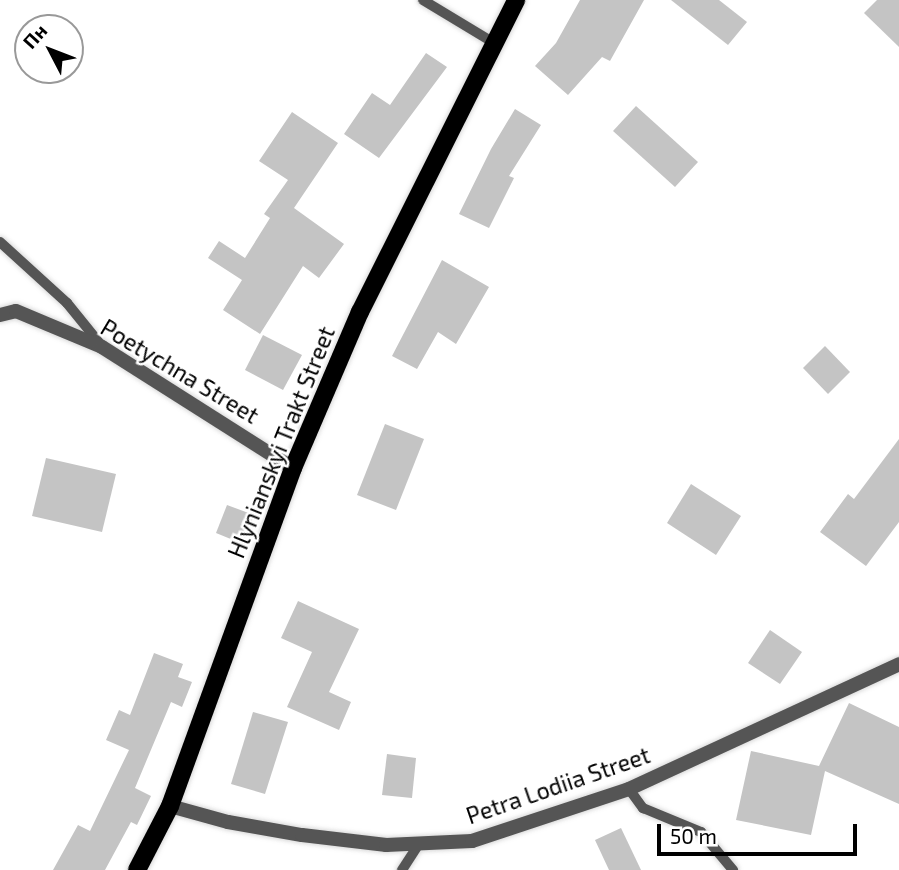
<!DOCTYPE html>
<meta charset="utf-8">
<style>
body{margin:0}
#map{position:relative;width:899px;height:870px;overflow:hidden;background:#fff;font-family:"Exo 2",sans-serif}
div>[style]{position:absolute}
.building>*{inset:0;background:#c4c4c4}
.roads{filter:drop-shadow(0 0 2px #dbdbdb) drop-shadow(0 0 2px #dbdbdb)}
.service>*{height:10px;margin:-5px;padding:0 5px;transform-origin:5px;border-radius:5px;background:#555}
.minor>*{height:14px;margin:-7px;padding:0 7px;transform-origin:7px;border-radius:7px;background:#555}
.primary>*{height:18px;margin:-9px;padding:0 9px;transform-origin:9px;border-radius:9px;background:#000}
span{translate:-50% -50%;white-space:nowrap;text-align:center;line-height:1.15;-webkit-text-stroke:5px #fff;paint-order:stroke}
.street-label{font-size:23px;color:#000}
.north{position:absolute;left:14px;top:14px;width:70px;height:70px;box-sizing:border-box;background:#fff;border:2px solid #999;border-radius:50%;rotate:312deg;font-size:19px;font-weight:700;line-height:28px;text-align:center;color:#000}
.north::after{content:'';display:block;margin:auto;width:24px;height:32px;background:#000;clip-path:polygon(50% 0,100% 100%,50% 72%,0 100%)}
.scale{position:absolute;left:657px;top:824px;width:200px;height:32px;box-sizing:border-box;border:4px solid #000;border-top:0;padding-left:9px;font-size:21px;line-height:24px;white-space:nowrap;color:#000;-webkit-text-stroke:5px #fff;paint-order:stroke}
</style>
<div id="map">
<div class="building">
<i style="clip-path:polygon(580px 0,644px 0,610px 61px,602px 57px,568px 95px,535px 66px,556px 43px)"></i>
<i style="clip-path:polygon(671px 0,719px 0,747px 22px,728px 45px)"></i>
<i style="clip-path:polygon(877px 0,899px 0,899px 47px,864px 13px)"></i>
<i style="clip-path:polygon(426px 53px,447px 67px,379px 158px,344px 134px,372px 93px,390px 105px)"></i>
<i style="clip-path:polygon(636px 106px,698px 162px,675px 187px,613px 131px)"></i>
<i style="clip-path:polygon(515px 109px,541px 125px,509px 176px,514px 178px,489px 228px,459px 214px,491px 149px)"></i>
<i style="clip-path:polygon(292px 112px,338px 143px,294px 208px,344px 244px,319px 278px,303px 266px,260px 334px,223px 310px,242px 280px,208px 258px,219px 241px,245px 258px,270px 218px,264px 214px,288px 180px,259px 161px)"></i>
<i style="clip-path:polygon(442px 260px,489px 287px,456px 344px,438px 332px,417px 369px,392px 356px)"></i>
<i style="clip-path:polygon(263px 335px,302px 355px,283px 390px,245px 370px)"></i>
<i style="clip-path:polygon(825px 346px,850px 372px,828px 394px,803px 368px)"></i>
<i style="clip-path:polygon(385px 424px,424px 439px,396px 510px,357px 495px)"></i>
<i style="clip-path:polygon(899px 439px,899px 522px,866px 566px,820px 532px,848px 494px,854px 499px)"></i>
<i style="clip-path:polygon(46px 458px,116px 474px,102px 532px,32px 516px)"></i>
<i style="clip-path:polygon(691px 484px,741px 516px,716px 555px,667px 523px)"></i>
<i style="clip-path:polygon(227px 505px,254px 515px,243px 544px,216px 533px)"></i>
<i style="clip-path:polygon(298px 601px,359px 629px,329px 692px,351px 702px,339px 730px,287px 707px,312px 652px,281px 638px)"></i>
<i style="clip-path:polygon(770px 630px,802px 652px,780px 684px,748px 663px)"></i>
<i style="clip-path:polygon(154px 653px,183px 664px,178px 677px,192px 682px,182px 707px,171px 702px,135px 788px,151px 796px,137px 825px,131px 822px,105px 870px,53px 870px,78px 825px,90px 831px,129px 750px,106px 740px,119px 710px,130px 715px)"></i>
<i style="clip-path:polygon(849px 703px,899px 727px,899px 804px,825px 771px,811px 835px,736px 820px,751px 751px,819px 766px)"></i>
<i style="clip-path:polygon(253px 712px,288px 722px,265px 794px,231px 784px)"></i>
<i style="clip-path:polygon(387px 754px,416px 758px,412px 798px,382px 795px)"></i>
<i style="clip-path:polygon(621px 828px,641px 870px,609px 870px,595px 840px)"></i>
</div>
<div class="roads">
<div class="service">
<i style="left:423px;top:0;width:83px;rotate:31.2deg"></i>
<i style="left:0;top:242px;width:91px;rotate:42.3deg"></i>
<i style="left:67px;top:303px;width:54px;rotate:51deg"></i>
<i style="left:629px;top:789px;width:24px;rotate:54deg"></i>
<i style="left:643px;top:808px;width:63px;rotate:22.5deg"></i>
<i style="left:701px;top:832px;width:50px;rotate:49.9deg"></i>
<i style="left:402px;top:870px;width:30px;rotate:-57deg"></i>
</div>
<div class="minor">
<i style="left:0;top:315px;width:16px;rotate:-14deg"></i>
<i style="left:16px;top:311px;width:93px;rotate:22.7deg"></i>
<i style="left:102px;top:347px;width:226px;rotate:32.4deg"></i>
<i style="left:170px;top:806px;width:60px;rotate:15.4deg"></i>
<i style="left:228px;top:822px;width:75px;rotate:10deg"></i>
<i style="left:302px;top:835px;width:85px;rotate:6.8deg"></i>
<i style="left:386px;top:845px;width:86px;rotate:-2.7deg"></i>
<i style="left:472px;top:841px;width:165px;rotate:-18.3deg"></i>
<i style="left:629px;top:789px;width:298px;rotate:-24.8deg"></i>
</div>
<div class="primary">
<i style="left:137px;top:870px;width:72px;rotate:-62.7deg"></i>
<i style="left:170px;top:806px;width:360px;rotate:-70deg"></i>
<i style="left:293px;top:468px;width:170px;rotate:-66.8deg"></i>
<i style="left:360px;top:312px;width:349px;rotate:-63.4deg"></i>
</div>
</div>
<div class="street-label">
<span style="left:180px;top:371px;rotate:31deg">Poetychna Street</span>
<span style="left:281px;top:442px;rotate:-68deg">Hlynianskyi Trakt Street</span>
<span style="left:558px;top:785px;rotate:-19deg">Petra Lodiia Street</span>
</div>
<div class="north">Пн</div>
<div class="scale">50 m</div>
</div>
